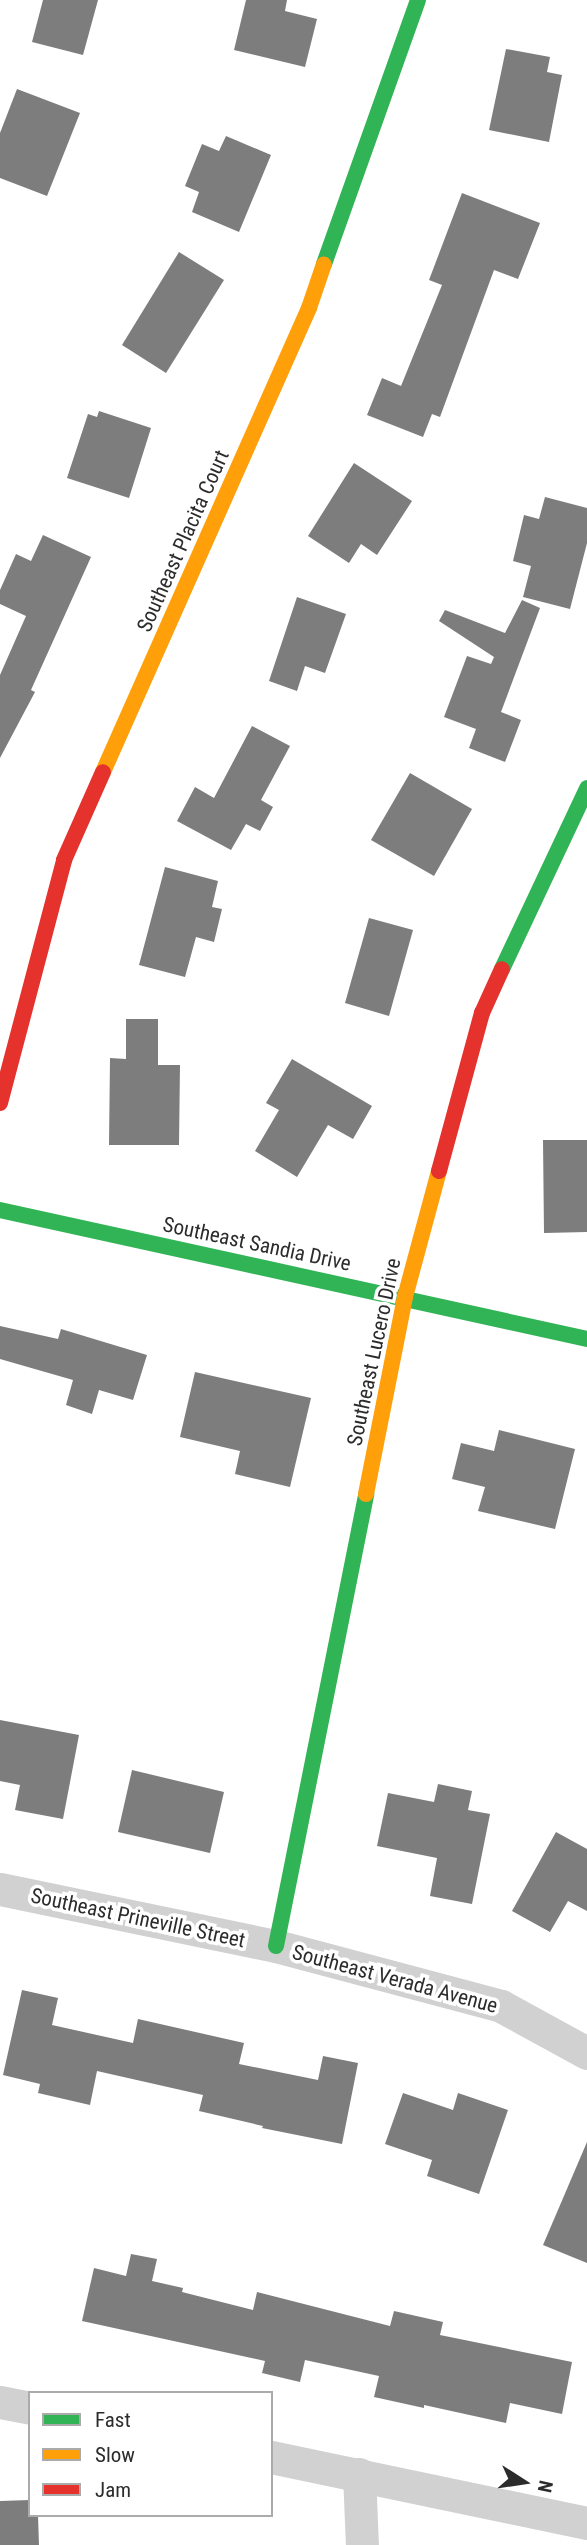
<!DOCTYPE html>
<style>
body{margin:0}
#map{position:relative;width:587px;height:2545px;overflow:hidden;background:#fff;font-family:"Roboto Condensed",sans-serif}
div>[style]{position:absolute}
.building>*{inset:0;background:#7d7d7d}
.street>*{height:33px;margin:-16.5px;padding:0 16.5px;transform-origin:16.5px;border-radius:16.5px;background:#d1d1d1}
.fast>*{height:16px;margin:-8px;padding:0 8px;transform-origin:8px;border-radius:8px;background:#30b455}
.slow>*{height:16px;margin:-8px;padding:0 8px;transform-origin:8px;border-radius:8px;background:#ff9f0a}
.jam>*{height:16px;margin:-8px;padding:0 8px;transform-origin:8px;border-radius:8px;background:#e5322d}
span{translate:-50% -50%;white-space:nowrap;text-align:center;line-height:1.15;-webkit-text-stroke:7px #fff;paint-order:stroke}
.street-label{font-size:21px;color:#2c2c2c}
.legend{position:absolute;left:28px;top:2391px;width:245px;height:126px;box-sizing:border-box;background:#fff;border:2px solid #ababab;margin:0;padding:9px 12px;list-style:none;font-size:21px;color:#2c2c2c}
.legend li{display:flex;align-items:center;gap:14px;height:35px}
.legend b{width:35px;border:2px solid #ababab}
.north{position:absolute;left:489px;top:2447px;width:70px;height:70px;-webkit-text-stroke:5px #fff;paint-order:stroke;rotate:102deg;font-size:19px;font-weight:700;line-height:28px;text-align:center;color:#2c2c2c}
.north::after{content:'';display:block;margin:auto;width:24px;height:32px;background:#2c2c2c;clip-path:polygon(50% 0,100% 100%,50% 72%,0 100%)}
</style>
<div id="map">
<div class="building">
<i style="clip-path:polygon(43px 0,98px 0,83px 55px,32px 42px)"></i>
<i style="clip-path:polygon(246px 0,287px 0,285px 11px,317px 19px,305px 67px,234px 50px)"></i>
<i style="clip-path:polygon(506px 49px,550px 57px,547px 72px,562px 75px,549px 142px,489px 130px)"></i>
<i style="clip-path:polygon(17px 89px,80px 113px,47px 196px,0 178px,0 133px)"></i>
<i style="clip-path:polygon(226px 136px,271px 155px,239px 232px,192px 212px,199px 192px,185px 186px,202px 144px,219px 151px)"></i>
<i style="clip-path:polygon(462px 193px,540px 223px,518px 279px,494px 270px,440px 417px,432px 414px,423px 437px,367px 415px,382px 378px,401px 386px,442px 285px,429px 280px)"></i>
<i style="clip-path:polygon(179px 252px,224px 280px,166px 373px,122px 345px)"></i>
<i style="clip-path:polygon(99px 411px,151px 428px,129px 498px,67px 478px,88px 414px,97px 417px)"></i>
<i style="clip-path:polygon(354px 463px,412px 501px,377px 555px,361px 544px,349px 563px,308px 536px)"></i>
<i style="clip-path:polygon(545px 497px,587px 508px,587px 543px,570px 609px,523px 597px,531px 566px,513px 561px,524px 515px,539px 519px)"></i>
<i style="clip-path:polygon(43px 535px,91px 557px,31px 690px,35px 692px,0 758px,0 675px,26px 616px,0 604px,0 590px,16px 554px,31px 561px)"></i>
<i style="clip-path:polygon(297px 597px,346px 614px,325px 673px,305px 666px,297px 691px,269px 681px)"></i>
<i style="clip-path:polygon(522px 600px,540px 608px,501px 712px,521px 720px,505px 762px,469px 748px,476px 729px,444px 717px,467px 656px,491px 664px,494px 657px,439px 621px,445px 610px,505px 633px)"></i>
<i style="clip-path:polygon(252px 726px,290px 746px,261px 800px,273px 807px,260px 831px,246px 824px,231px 850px,177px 821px,195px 787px,214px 798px)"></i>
<i style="clip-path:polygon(410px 773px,472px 809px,434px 876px,371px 840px)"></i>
<i style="clip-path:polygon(165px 867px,218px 881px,212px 907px,222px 909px,214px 942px,196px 937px,185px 977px,139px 965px)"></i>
<i style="clip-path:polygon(369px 918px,413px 930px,389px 1016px,345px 1003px)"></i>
<i style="clip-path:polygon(126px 1019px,158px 1019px,158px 1065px,180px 1065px,179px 1145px,109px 1145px,110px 1058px,126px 1059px)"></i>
<i style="clip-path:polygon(292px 1059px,372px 1106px,353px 1139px,328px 1125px,297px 1177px,255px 1151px,279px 1110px,266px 1103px)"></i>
<i style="clip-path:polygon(543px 1140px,587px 1140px,587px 1232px,544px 1233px)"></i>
<i style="clip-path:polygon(0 1326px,58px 1339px,61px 1329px,147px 1355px,133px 1400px,99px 1390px,92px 1414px,66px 1405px,73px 1380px,0 1359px)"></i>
<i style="clip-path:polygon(195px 1372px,311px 1398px,290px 1487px,235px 1474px,240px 1451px,180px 1437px)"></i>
<i style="clip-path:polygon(499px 1430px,575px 1449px,555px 1529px,478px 1511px,485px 1487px,452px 1479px,461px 1443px,494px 1451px)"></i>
<i style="clip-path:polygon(0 1720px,79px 1735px,63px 1819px,15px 1810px,20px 1785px,0 1781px)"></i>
<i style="clip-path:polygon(132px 1770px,224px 1792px,210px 1853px,118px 1832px)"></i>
<i style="clip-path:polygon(438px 1784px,472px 1791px,468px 1810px,490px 1814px,472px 1904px,430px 1896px,437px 1858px,377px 1846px,388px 1793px,434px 1802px)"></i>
<i style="clip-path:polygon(556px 1832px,587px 1849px,587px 1911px,568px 1901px,550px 1932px,512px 1911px)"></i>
<i style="clip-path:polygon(22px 1990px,58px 1998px,52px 2025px,133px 2043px,138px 2019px,244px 2043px,239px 2064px,318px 2080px,323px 2056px,358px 2063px,342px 2144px,262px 2128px,263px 2126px,199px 2111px,203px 2095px,97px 2071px,90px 2105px,38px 2093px,40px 2084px,3px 2075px)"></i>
<i style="clip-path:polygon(403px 2093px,453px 2110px,458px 2093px,508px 2110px,479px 2194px,427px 2176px,432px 2160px,385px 2144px)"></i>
<i style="clip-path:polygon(587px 2142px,587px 2263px,543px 2245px)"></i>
<i style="clip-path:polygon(131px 2254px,157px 2259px,152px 2281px,183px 2288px,182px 2292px,253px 2310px,257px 2292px,390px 2326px,394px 2311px,443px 2322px,440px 2335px,572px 2362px,562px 2414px,510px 2403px,506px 2423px,424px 2405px,424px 2408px,374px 2397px,379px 2376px,305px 2360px,300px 2382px,262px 2373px,265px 2361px,82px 2321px,94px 2268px,126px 2276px)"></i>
<i style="clip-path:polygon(30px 2500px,30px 2515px,38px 2515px,39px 2545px,0 2545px,0 2501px)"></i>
</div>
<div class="street">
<i style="left:0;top:1889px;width:282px;rotate:11.7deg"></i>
<i style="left:276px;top:1946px;width:233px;rotate:14.9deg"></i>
<i style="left:501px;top:2006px;width:98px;rotate:28.7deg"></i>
<i style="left:0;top:2402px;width:31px;rotate:11deg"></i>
<i style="left:271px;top:2457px;width:323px;rotate:11.8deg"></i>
<i style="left:359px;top:2474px;width:71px;rotate:87.6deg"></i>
</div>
<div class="fast">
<i style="left:324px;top:264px;width:280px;rotate:-70.4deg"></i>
<i style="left:502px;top:969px;width:200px;rotate:-64.8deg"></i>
<i style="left:0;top:1210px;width:601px;rotate:12.39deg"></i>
<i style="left:276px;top:1946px;width:461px;rotate:-78.7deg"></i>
</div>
<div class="slow">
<i style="left:103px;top:772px;width:508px;rotate:-66.06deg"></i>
<i style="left:309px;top:308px;width:46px;rotate:-71.2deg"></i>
<i style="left:366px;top:1494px;width:201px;rotate:-78.8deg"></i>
<i style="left:405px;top:1297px;width:131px;rotate:-74.9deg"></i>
</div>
<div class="jam">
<i style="left:0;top:1103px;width:251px;rotate:-75.2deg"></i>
<i style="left:64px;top:860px;width:96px;rotate:-66.1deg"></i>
<i style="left:439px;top:1171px;width:164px;rotate:-74.8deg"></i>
<i style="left:482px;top:1013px;width:48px;rotate:-65.6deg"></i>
</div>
<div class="street-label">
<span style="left:183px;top:541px;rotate:-66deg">Southeast Placita Court</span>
<span style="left:257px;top:1244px;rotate:12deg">Southeast Sandia Drive</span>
<span style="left:374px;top:1352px;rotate:-78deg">Southeast Lucero Drive</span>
<span style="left:138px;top:1918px;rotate:12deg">Southeast Prineville Street</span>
<span style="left:395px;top:1979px;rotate:15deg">Southeast Verada Avenue</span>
</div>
<ul class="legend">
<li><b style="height:9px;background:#30b455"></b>Fast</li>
<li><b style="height:9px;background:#ff9f0a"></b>Slow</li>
<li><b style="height:9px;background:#e5322d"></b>Jam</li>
</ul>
<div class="north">N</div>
</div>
